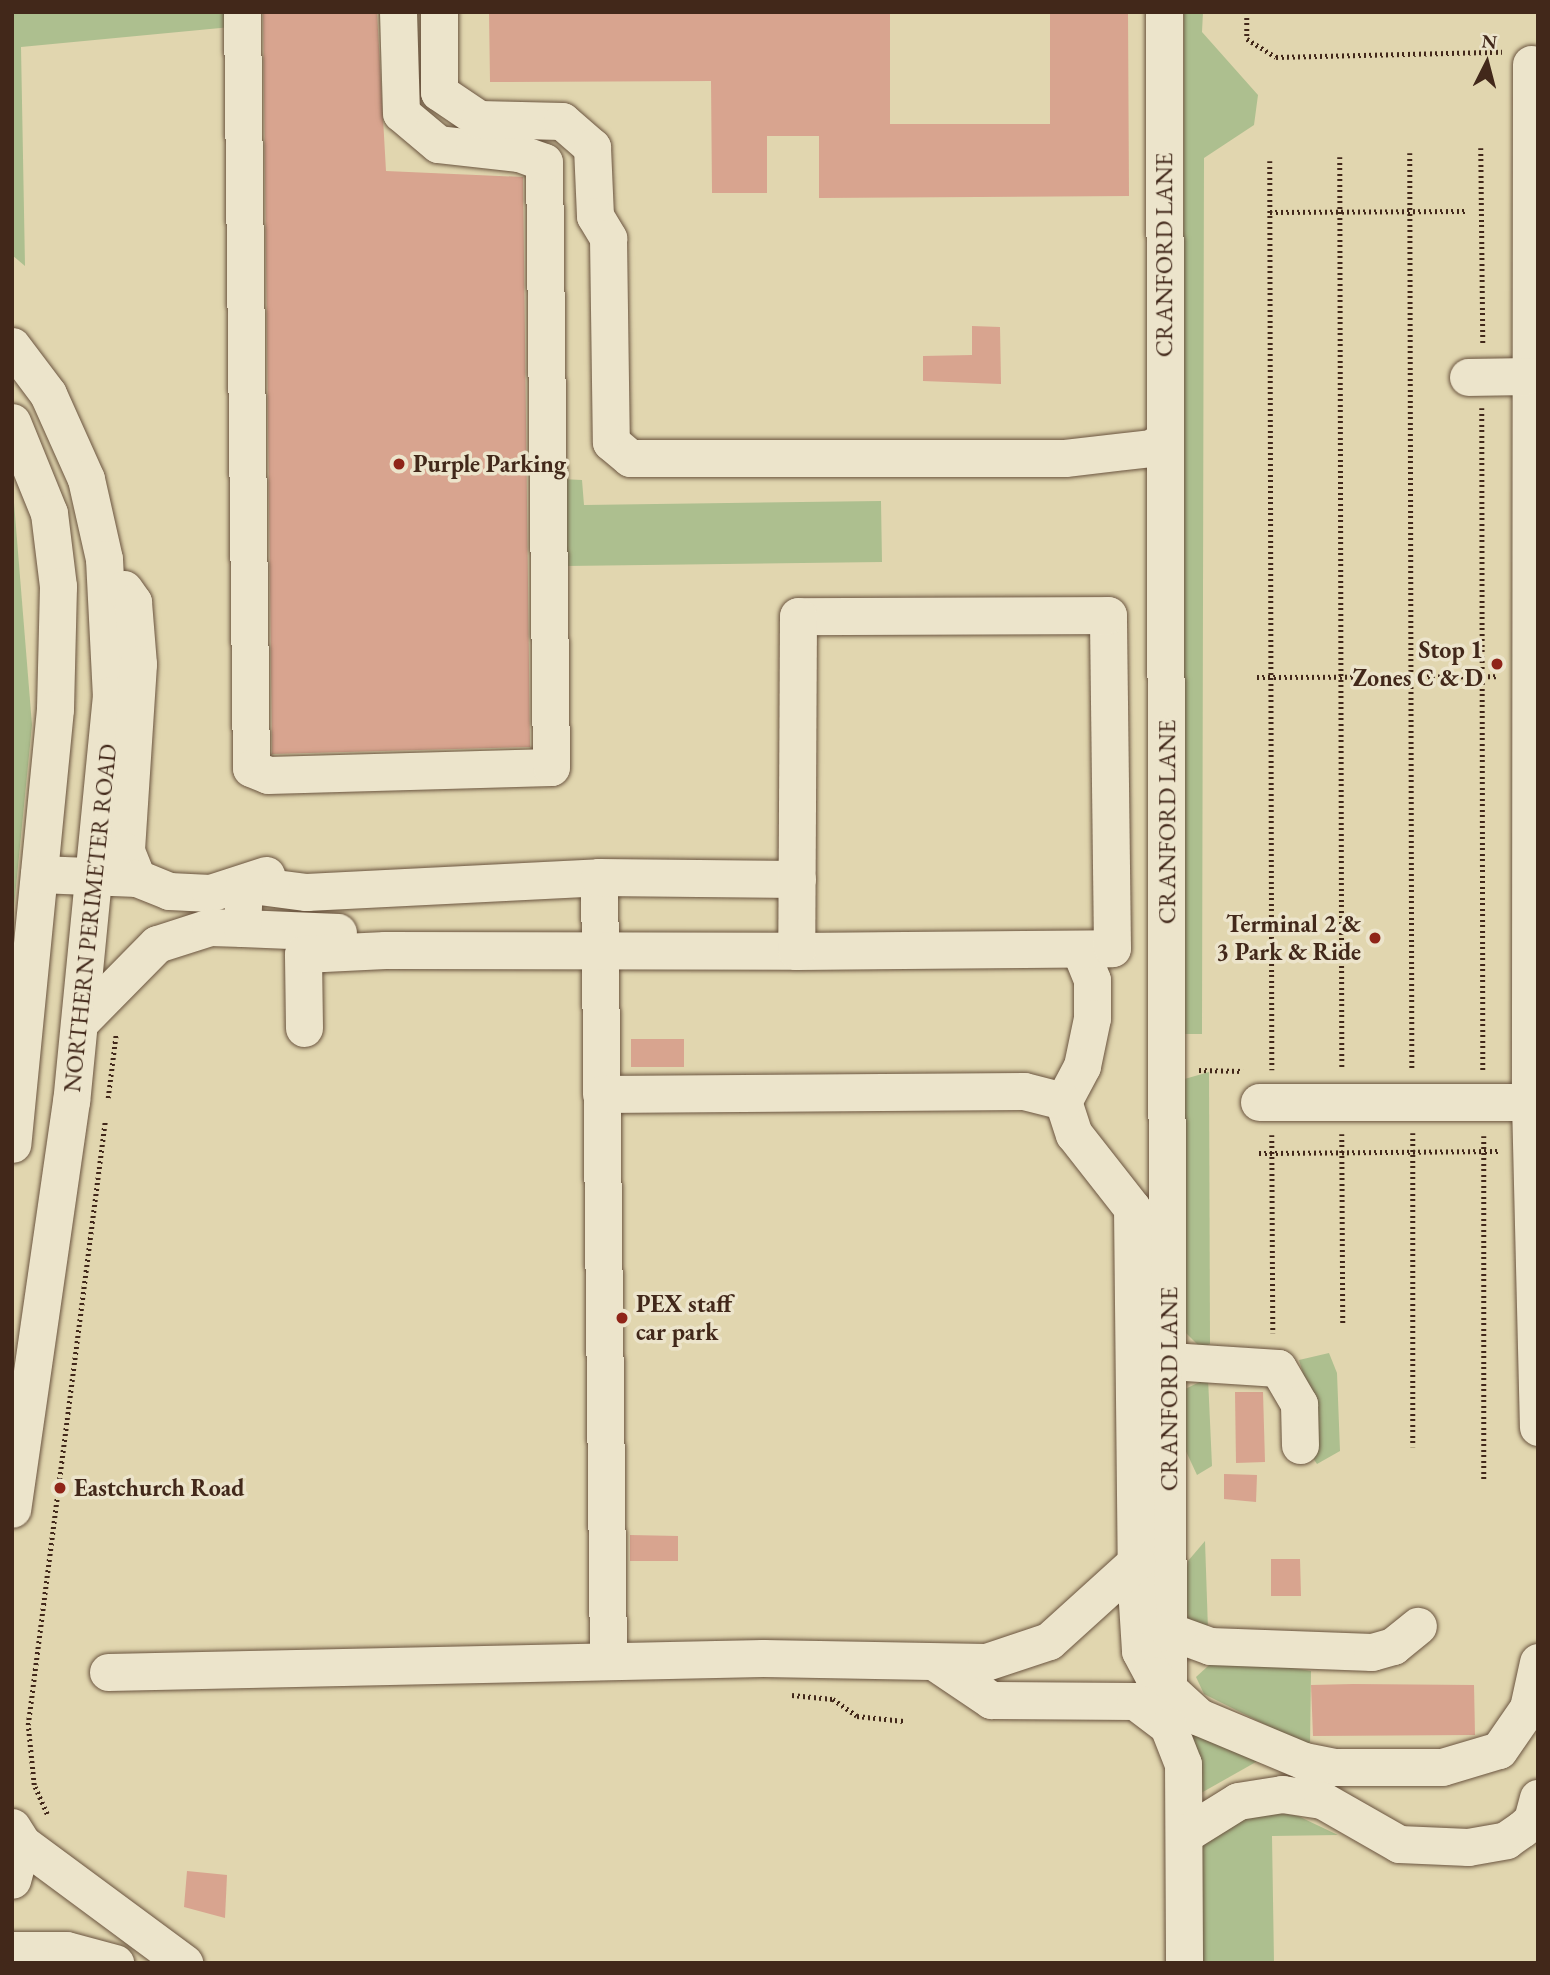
<!DOCTYPE html>
<style>
body{margin:0}
#map{position:relative;width:1550px;height:1975px;overflow:hidden;background:#e1d6af;font-family:"EB Garamond",serif}
div>[style]{position:absolute}
.green>*{inset:0;background:#adbf8f}
.building>*{inset:0;background:#d8a48f}
.path>*{height:4.5px;margin-top:-2.25px;transform-origin:0;background:repeating-linear-gradient(90deg,#42281a 0 2px,transparent 0 5.5px)}
.roads{filter:drop-shadow(0 0 2px #6a543f) drop-shadow(0 0 2px #6a543f)}
.minor>*{height:37px;margin:-18.5px;padding:0 18.5px;transform-origin:18.5px;border-radius:18.5px;background:#ece4cb}
.dots>*{width:19px;height:19px;translate:-50% -50%;box-sizing:border-box;border:4px solid #ece4cb;border-radius:50%}
span{translate:-50% -50%;white-space:nowrap;text-align:center;line-height:1.15;-webkit-text-stroke:7px #ece4cb;paint-order:stroke}
.street-label{font-size:24px;color:#42281a}
.poi-label{font-size:24px;color:#42281a;font-weight:700}
.left{translate:0 -50%;text-align:left}
.right{translate:-100% -50%;text-align:right}
.frame{position:absolute;inset:0;border:14px solid #42281a;pointer-events:none}
.north{position:absolute;left:1452px;top:28px;width:70px;height:70px;-webkit-text-stroke:5px #ece4cb;paint-order:stroke;rotate:6deg;font-size:19px;font-weight:700;line-height:28px;text-align:center;color:#42281a}
.north::after{content:'';display:block;margin:auto;width:24px;height:32px;background:#42281a;clip-path:polygon(50% 0,100% 100%,50% 72%,0 100%)}
</style>
<div id="map">
<div class="green">
<i style="clip-path:polygon(12px 12px,230px 12px,231px 27px,21px 47px,25px 266px,12px 255px)"></i>
<i style="clip-path:polygon(1184px 12px,1203px 12px,1202px 32px,1258px 95px,1254px 125px,1204px 158px,1202px 1034px,1182px 1034px)"></i>
<i style="clip-path:polygon(12px 478px,32px 725px,12px 927px)"></i>
<i style="clip-path:polygon(561px 479px,582px 480px,584px 505px,881px 501px,882px 562px,566px 566px)"></i>
<i style="clip-path:polygon(1209px 1072px,1210px 1344px,1201px 1348px,1185px 1332px,1181px 1080px)"></i>
<i style="clip-path:polygon(1329px 1353px,1337px 1373px,1340px 1451px,1317px 1464px,1306px 1448px,1316px 1417px,1299px 1360px)"></i>
<i style="clip-path:polygon(1208px 1378px,1212px 1466px,1197px 1475px,1184px 1447px,1181px 1391px)"></i>
<i style="clip-path:polygon(1205px 1541px,1208px 1630px,1200px 1632px,1188px 1618px,1184px 1588px,1188px 1561px)"></i>
<i style="clip-path:polygon(1219px 1656px,1311px 1671px,1310px 1747px,1204px 1694px,1196px 1677px)"></i>
<i style="clip-path:polygon(1189px 1728px,1263px 1758px,1194px 1797px)"></i>
<i style="clip-path:polygon(1258px 1809px,1298px 1816px,1338px 1835px,1272px 1836px,1274px 1963px,1198px 1963px,1198px 1865px,1206px 1832px)"></i>
</div>
<div class="building">
<i style="clip-path:polygon(263px 12px,377px 12px,386px 171px,523px 177px,530px 747px,272px 754px)"></i>
<i style="clip-path:polygon(489px 12px,890px 12px,890px 124px,1050px 124px,1050px 12px,1128px 12px,1129px 196px,819px 198px,819px 136px,767px 136px,767px 193px,712px 193px,711px 81px,490px 82px)"></i>
<i style="clip-path:polygon(972px 326px,1000px 327px,1001px 384px,923px 381px,923px 356px,972px 355px)"></i>
<i style="clip-path:polygon(631px 1039px,684px 1039px,684px 1067px,631px 1067px)"></i>
<i style="clip-path:polygon(1235px 1392px,1263px 1392px,1265px 1462px,1236px 1463px)"></i>
<i style="clip-path:polygon(1224px 1474px,1257px 1475px,1256px 1502px,1224px 1499px)"></i>
<i style="clip-path:polygon(630px 1535px,678px 1536px,678px 1561px,630px 1561px)"></i>
<i style="clip-path:polygon(1271px 1559px,1300px 1559px,1301px 1596px,1271px 1596px)"></i>
<i style="clip-path:polygon(1353px 1684px,1474px 1685px,1475px 1735px,1313px 1736px,1311px 1685px)"></i>
<i style="clip-path:polygon(187px 1871px,227px 1875px,225px 1918px,184px 1907px)"></i>
</div>
<div class="path">
<i style="left:1247px;top:12px;width:27px;rotate:90deg"></i>
<i style="left:1247px;top:39px;width:34px;rotate:32deg"></i>
<i style="left:1276px;top:57px;width:226px;rotate:-1.3deg"></i>
<i style="left:1481px;top:148px;width:195px;rotate:89.4deg"></i>
<i style="left:1410px;top:153px;width:916px;rotate:89.87deg"></i>
<i style="left:1340px;top:157px;width:912px;rotate:89.87deg"></i>
<i style="left:1270px;top:161px;width:909px;rotate:89.87deg"></i>
<i style="left:1270px;top:212px;width:195px;rotate:-0.3deg"></i>
<i style="left:1482px;top:408px;width:663px;rotate:89.91deg"></i>
<i style="left:1257px;top:677px;width:241px;rotate:-0.2deg"></i>
<i style="left:1199px;top:1070px;width:44px;rotate:1.3deg"></i>
<i style="left:108px;top:1098px;width:64px;rotate:-82.9deg"></i>
<i style="left:1413px;top:1133px;width:314px;rotate:90deg"></i>
<i style="left:1342px;top:1134px;width:191px;rotate:89.7deg"></i>
<i style="left:1272px;top:1135px;width:198px;rotate:89.7deg"></i>
<i style="left:1484px;top:1136px;width:346px;rotate:90deg"></i>
<i style="left:1259px;top:1153px;width:240px;rotate:-0.5deg"></i>
<i style="left:792px;top:1695px;width:41px;rotate:5.6deg"></i>
<i style="left:833px;top:1699px;width:29px;rotate:35deg"></i>
<i style="left:857px;top:1716px;width:47px;rotate:6.1deg"></i>
<i style="left:47px;top:1814px;width:32px;rotate:-114deg"></i>
<i style="left:34px;top:1785px;width:60px;rotate:-95.7deg"></i>
<i style="left:28px;top:1725px;width:609px;rotate:-82.73deg"></i>
</div>
<div class="roads">
<div class="minor">
<i style="left:242px;top:12px;width:756px;rotate:89.32deg"></i>
<i style="left:251px;top:768px;width:18px;rotate:22deg"></i>
<i style="left:268px;top:775px;width:283px;rotate:-1.6deg"></i>
<i style="left:551px;top:767px;width:605px;rotate:-90.66deg"></i>
<i style="left:544px;top:162px;width:27px;rotate:-160deg"></i>
<i style="left:519px;top:153px;width:81px;rotate:-173.7deg"></i>
<i style="left:438px;top:144px;width:48px;rotate:-140deg"></i>
<i style="left:401px;top:113px;width:101px;rotate:-91.7deg"></i>
<i style="left:439px;top:12px;width:80px;rotate:90deg"></i>
<i style="left:439px;top:92px;width:48px;rotate:34deg"></i>
<i style="left:479px;top:119px;width:83px;rotate:1.4deg"></i>
<i style="left:562px;top:121px;width:40px;rotate:41deg"></i>
<i style="left:592px;top:147px;width:69px;rotate:87.5deg"></i>
<i style="left:595px;top:216px;width:26px;rotate:59deg"></i>
<i style="left:608px;top:238px;width:204px;rotate:89.2deg"></i>
<i style="left:611px;top:442px;width:25px;rotate:40deg"></i>
<i style="left:630px;top:458px;width:435px"></i>
<i style="left:1065px;top:458px;width:88px;rotate:-6.6deg"></i>
<i style="left:1152px;top:448px;width:16px;rotate:-38deg"></i>
<i style="left:1164px;top:12px;width:1714px;rotate:89.87deg"></i>
<i style="left:1531px;top:64px;width:1038px;rotate:90.06deg"></i>
<i style="left:1530px;top:1102px;width:325px;rotate:88.6deg"></i>
<i style="left:12px;top:346px;width:60px;rotate:53.1deg"></i>
<i style="left:48px;top:394px;width:93px;rotate:65.9deg"></i>
<i style="left:86px;top:479px;width:82px;rotate:77.3deg"></i>
<i style="left:104px;top:559px;width:136px;rotate:87.1deg"></i>
<i style="left:111px;top:695px;width:408px;rotate:95.6deg"></i>
<i style="left:71px;top:1101px;width:412px;rotate:98.2deg"></i>
<i style="left:1468px;top:377px;width:60px;rotate:-1deg"></i>
<i style="left:12px;top:422px;width:98px;rotate:67.9deg"></i>
<i style="left:49px;top:513px;width:74px;rotate:83deg"></i>
<i style="left:58px;top:586px;width:123px;rotate:91.4deg"></i>
<i style="left:55px;top:709px;width:437px;rotate:95.6deg"></i>
<i style="left:124px;top:589px;width:16px;rotate:55deg"></i>
<i style="left:133px;top:602px;width:62px;rotate:85.4deg"></i>
<i style="left:138px;top:664px;width:187px;rotate:93.7deg"></i>
<i style="left:126px;top:851px;width:29px;rotate:68deg"></i>
<i style="left:39px;top:874px;width:98px;rotate:2.3deg"></i>
<i style="left:137px;top:878px;width:35px;rotate:22deg"></i>
<i style="left:169px;top:891px;width:41px;rotate:2.8deg"></i>
<i style="left:210px;top:893px;width:59px;rotate:-17.8deg"></i>
<i style="left:599px;top:877px;width:784px;rotate:89.34deg"></i>
<i style="left:244px;top:884px;width:63px;rotate:7.4deg"></i>
<i style="left:306px;top:892px;width:293px;rotate:-2.9deg"></i>
<i style="left:599px;top:877px;width:198px;rotate:0.6deg"></i>
<i style="left:242px;top:928px;width:96px;rotate:2.4deg"></i>
<i style="left:1080px;top:950px;width:32px;rotate:68deg"></i>
<i style="left:1092px;top:980px;width:38px;rotate:90deg"></i>
<i style="left:1092px;top:1018px;width:49px;rotate:101.8deg"></i>
<i style="left:1082px;top:1066px;width:40px;rotate:118deg"></i>
<i style="left:1063px;top:1101px;width:35px;rotate:72deg"></i>
<i style="left:1074px;top:1134px;width:94px;rotate:51.9deg"></i>
<i style="left:1132px;top:1208px;width:379px;rotate:89.4deg"></i>
<i style="left:1136px;top:1587px;width:64px;rotate:86.4deg"></i>
<i style="left:1140px;top:1651px;width:27px;rotate:62deg"></i>
<i style="left:1153px;top:1675px;width:62px;rotate:42.4deg"></i>
<i style="left:1199px;top:1717px;width:114px;rotate:22.7deg"></i>
<i style="left:1304px;top:1761px;width:32px;rotate:11deg"></i>
<i style="left:1335px;top:1767px;width:107px"></i>
<i style="left:1442px;top:1767px;width:59px;rotate:-16.6deg"></i>
<i style="left:1499px;top:1750px;width:51px;rotate:-55.4deg"></i>
<i style="left:1528px;top:1708px;width:47px;rotate:-77.7deg"></i>
<i style="left:81px;top:1021px;width:108px;rotate:-45.4deg"></i>
<i style="left:157px;top:944px;width:56px;rotate:-17.8deg"></i>
<i style="left:210px;top:927px;width:32px;rotate:2deg"></i>
<i style="left:242px;top:928px;width:44px;rotate:-87.4deg"></i>
<i style="left:304px;top:1028px;width:74px;rotate:-90.8deg"></i>
<i style="left:303px;top:954px;width:82px;rotate:-2.8deg"></i>
<i style="left:385px;top:950px;width:411px;rotate:0.1deg"></i>
<i style="left:796px;top:951px;width:316px;rotate:-0.5deg"></i>
<i style="left:1112px;top:948px;width:333px;rotate:-90.7deg"></i>
<i style="left:1108px;top:615px;width:310px;rotate:179.8deg"></i>
<i style="left:798px;top:616px;width:335px;rotate:90.3deg"></i>
<i style="left:601px;top:1094px;width:423px;rotate:-0.4deg"></i>
<i style="left:1024px;top:1091px;width:40px;rotate:14.4deg"></i>
<i style="left:1259px;top:1102px;width:271px"></i>
<i style="left:1170px;top:1361px;width:108px;rotate:3.7deg"></i>
<i style="left:1278px;top:1368px;width:42px;rotate:59.7deg"></i>
<i style="left:1299px;top:1404px;width:41px;rotate:88.6deg"></i>
<i style="left:1169px;top:1631px;width:44px;rotate:20.1deg"></i>
<i style="left:1210px;top:1646px;width:162px;rotate:2.1deg"></i>
<i style="left:1372px;top:1652px;width:22px;rotate:-16deg"></i>
<i style="left:1393px;top:1646px;width:32px;rotate:-39deg"></i>
<i style="left:939px;top:1665px;width:63px;rotate:33.9deg"></i>
<i style="left:991px;top:1700px;width:144px;rotate:0.4deg"></i>
<i style="left:1135px;top:1701px;width:41px;rotate:37.1deg"></i>
<i style="left:1168px;top:1726px;width:41px;rotate:68.5deg"></i>
<i style="left:1183px;top:1764px;width:199px;rotate:89.7deg"></i>
<i style="left:108px;top:1672px;width:655px;rotate:-1.22deg"></i>
<i style="left:763px;top:1658px;width:223px;rotate:1deg"></i>
<i style="left:986px;top:1662px;width:66px;rotate:-18.4deg"></i>
<i style="left:1049px;top:1641px;width:118px;rotate:-42.2deg"></i>
<i style="left:12px;top:1827px;width:19px;rotate:58deg"></i>
<i style="left:22px;top:1843px;width:38px;rotate:105deg"></i>
<i style="left:1185px;top:1834px;width:62px;rotate:-31.9deg"></i>
<i style="left:1238px;top:1801px;width:45px;rotate:-9deg"></i>
<i style="left:1282px;top:1794px;width:40px;rotate:8.5deg"></i>
<i style="left:1322px;top:1800px;width:89px;rotate:29.7deg"></i>
<i style="left:1399px;top:1844px;width:69px;rotate:2.5deg"></i>
<i style="left:1468px;top:1847px;width:39px;rotate:-10deg"></i>
<i style="left:1506px;top:1840px;width:19px;rotate:-35deg"></i>
<i style="left:1522px;top:1829px;width:13px;rotate:-42deg"></i>
<i style="left:1532px;top:1820px;width:23px;rotate:-75deg"></i>
<i style="left:22px;top:1843px;width:202px;rotate:36.5deg"></i>
<i style="left:12px;top:1950px;width:54px"></i>
<i style="left:66px;top:1950px;width:51px;rotate:14.9deg"></i>
</div>
</div>
<div class="dots">
<i style="left:399px;top:464px;background:#8f2418"></i>
<i style="left:1497px;top:664px;background:#8f2418"></i>
<i style="left:1375px;top:938px;background:#8f2418"></i>
<i style="left:622px;top:1318px;background:#8f2418"></i>
<i style="left:60px;top:1488px;background:#8f2418"></i>
</div>
<div class="street-label">
<span style="left:1164px;top:255px;rotate:-90deg">CRANFORD LANE</span>
<span style="left:1167px;top:822px;rotate:-90deg">CRANFORD LANE</span>
<span style="left:90px;top:918px;rotate:-84deg">NORTHERN PERIMETER ROAD</span>
<span style="left:1169px;top:1389px;rotate:-90deg">CRANFORD LANE</span>
</div>
<div class="poi-label">
<span class="left" style="left:413px;top:464px">Purple Parking</span>
<span class="right" style="left:1483px;top:664px">Stop 1<br>Zones C &amp; D</span>
<span class="right" style="left:1361px;top:938px">Terminal 2 &amp;<br>3 Park &amp; Ride</span>
<span class="left" style="left:636px;top:1318px">PEX staff<br>car park</span>
<span class="left" style="left:74px;top:1488px">Eastchurch Road</span>
</div>
<div class="frame"></div>
<div class="north">N</div>
</div>
